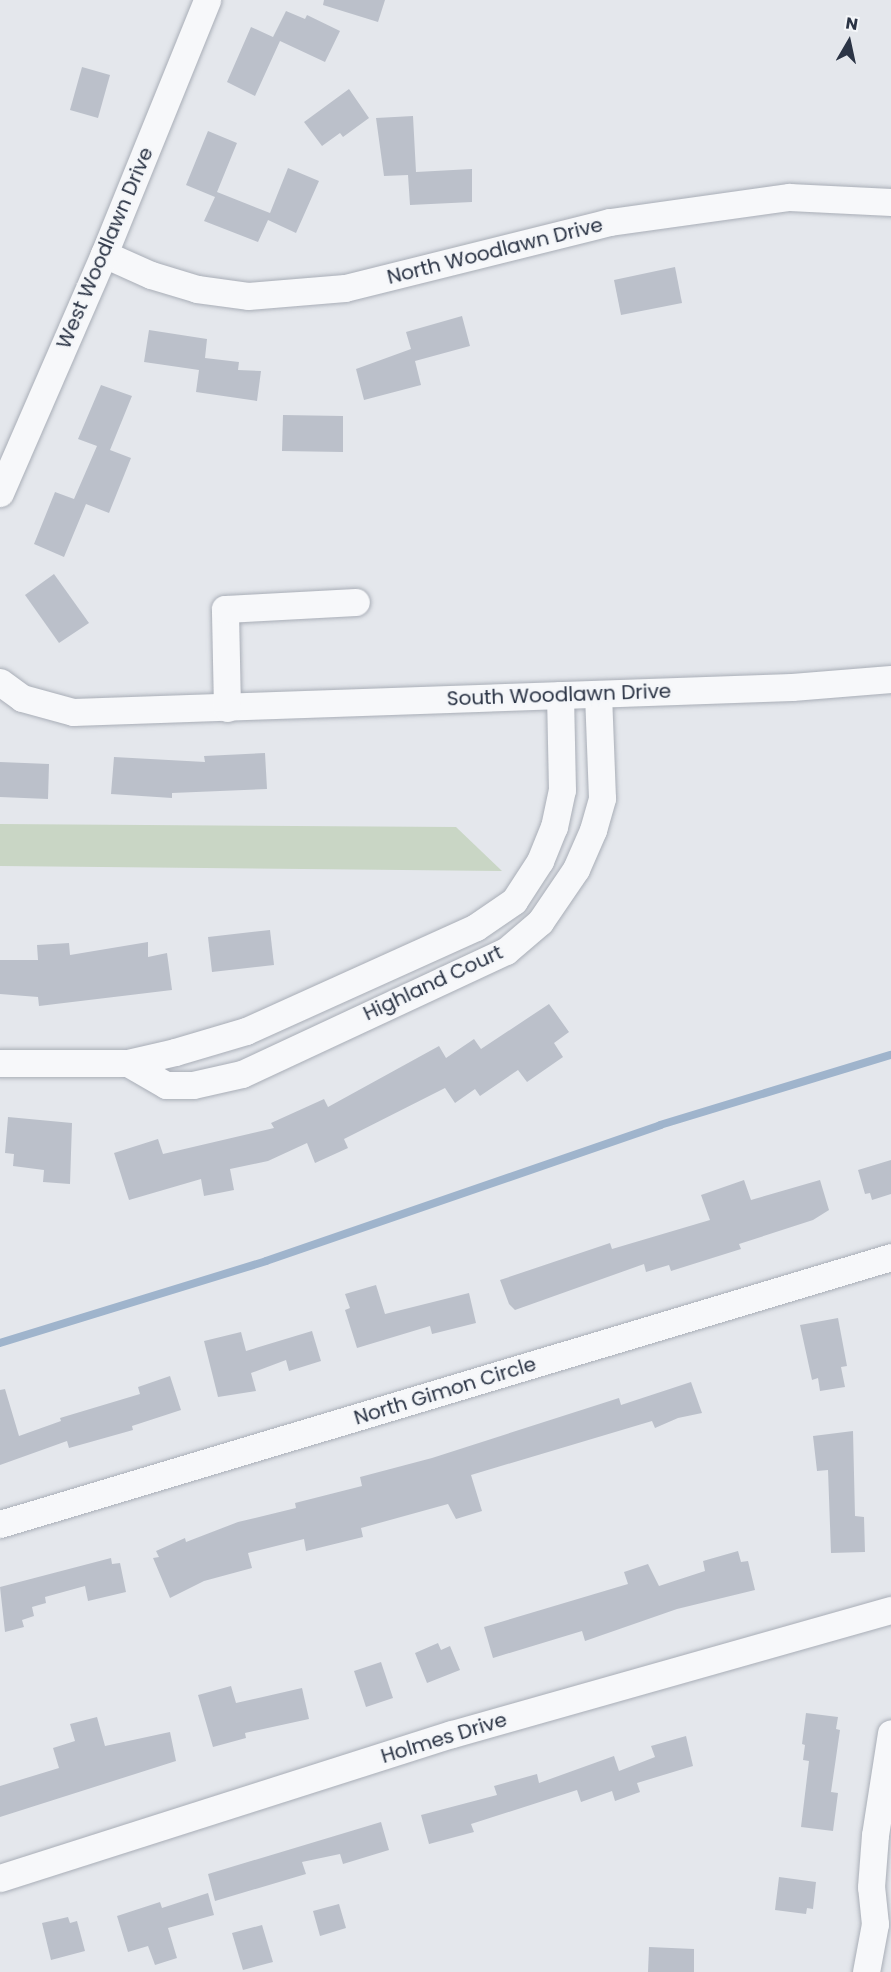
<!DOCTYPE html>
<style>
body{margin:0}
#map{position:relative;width:891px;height:1972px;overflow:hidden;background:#e4e7ec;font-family:Poppins,sans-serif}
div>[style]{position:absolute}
.green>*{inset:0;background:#c9d6c5}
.stream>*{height:8px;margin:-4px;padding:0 4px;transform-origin:4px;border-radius:4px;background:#9fb4cc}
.building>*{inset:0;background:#bbc0ca}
.roads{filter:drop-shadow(0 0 2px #a9aeb7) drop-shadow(0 0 2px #a9aeb7)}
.minor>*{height:27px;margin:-13.5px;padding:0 13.5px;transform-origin:13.5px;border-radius:13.5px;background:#f7f8fa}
span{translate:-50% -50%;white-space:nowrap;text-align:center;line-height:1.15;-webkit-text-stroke:4.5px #f4f6f9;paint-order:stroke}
.street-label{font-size:20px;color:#2b3445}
.north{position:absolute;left:819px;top:12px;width:60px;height:60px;-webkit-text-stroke:4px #f4f6f9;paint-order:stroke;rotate:9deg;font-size:16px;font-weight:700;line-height:24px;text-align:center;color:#2b3445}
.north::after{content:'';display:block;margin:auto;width:21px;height:27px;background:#2b3445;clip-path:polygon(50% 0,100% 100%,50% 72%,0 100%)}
</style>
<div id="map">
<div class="green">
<i style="clip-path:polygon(0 824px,456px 827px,502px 871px,0 866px)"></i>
</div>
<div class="stream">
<i style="left:0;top:1343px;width:278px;rotate:-17.1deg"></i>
<i style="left:266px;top:1261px;width:417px;rotate:-19deg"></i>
<i style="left:660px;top:1125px;width:241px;rotate:-16.9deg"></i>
</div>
<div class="building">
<i style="clip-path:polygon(324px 0,385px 0,378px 22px,323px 5px)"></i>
<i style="clip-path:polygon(286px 11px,305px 19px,307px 15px,340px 31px,325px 62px,280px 41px,255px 96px,227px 82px,251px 27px,273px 37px)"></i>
<i style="clip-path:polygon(82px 67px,110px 75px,98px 118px,70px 110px)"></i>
<i style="clip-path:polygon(349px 89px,369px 118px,343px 137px,340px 133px,322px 146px,304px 122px)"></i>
<i style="clip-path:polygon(413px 116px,416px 172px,472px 169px,472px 202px,410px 205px,408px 175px,384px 176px,376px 118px)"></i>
<i style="clip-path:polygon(208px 131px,237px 143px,217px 192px,270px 213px,288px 168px,319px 181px,296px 233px,268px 220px,258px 242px,204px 221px,215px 197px,186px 185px)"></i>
<i style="clip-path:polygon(675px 267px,682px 303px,621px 315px,614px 280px)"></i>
<i style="clip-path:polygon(462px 316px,470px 346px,415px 361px,421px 385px,364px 400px,356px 369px,411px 349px,406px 332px)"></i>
<i style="clip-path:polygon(149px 330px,207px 339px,205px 358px,239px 362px,238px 370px,261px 371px,257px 401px,196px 392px,199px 370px,144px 362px)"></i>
<i style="clip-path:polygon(101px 385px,132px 396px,110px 450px,131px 458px,109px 513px,86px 504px,64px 557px,34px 544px,55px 492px,74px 499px,97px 446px,78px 439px)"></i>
<i style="clip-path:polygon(283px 415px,343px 416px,343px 452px,282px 451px)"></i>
<i style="clip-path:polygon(54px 574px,89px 623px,59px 643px,25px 595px)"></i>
<i style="clip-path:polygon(265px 753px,267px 789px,172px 793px,172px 798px,111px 794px,114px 757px,205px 762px,204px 756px)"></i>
<i style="clip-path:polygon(0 762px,49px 764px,48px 799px,0 797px)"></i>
<i style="clip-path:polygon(270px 930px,274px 965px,212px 972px,208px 937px)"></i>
<i style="clip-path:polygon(148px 942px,148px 957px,167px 953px,172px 990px,39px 1006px,38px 997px,0 994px,0 960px,38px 960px,37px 945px,69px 943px,70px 955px)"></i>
<i style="clip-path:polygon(549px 1004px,569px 1032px,554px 1043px,563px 1057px,527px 1082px,518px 1070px,480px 1096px,475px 1089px,455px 1103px,445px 1088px,344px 1139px,348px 1148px,315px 1163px,307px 1143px,268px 1161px,230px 1169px,234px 1190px,204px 1196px,201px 1179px,129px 1200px,114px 1153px,158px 1139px,163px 1154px,274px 1128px,271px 1123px,324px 1099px,328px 1107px,439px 1046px,446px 1058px,474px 1039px,481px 1049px)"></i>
<i style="clip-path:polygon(8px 1117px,72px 1123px,70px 1184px,43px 1182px,44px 1170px,13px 1166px,14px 1154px,5px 1153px)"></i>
<i style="clip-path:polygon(891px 1160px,891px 1194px,872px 1200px,870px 1193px,865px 1194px,858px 1170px)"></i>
<i style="clip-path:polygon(744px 1180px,751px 1200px,820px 1180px,829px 1210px,813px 1220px,739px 1244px,741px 1249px,671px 1271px,669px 1265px,646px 1272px,644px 1264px,515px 1310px,509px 1304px,500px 1280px,610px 1243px,612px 1249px,710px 1220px,701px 1195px)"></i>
<i style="clip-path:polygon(376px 1285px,385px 1314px,469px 1293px,476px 1323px,432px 1334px,430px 1326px,357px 1348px,345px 1310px,350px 1308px,345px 1294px)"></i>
<i style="clip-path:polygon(838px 1318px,847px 1366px,841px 1367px,845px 1387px,820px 1391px,818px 1378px,812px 1380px,800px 1325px)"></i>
<i style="clip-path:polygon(312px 1331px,321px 1361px,289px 1371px,286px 1360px,251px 1373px,256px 1391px,218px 1397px,204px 1341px,241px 1332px,246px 1351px)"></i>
<i style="clip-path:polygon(170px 1376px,181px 1410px,132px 1426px,133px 1430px,69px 1448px,67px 1441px,0 1465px,0 1390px,5px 1389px,19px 1436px,61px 1421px,60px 1418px,140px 1394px,138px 1387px)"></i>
<i style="clip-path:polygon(691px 1382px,702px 1413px,678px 1418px,655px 1428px,652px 1421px,471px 1475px,482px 1511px,456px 1519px,448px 1504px,361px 1528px,363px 1537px,306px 1551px,304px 1539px,248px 1553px,252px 1568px,204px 1581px,170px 1598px,153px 1558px,159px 1557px,156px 1551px,185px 1538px,186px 1542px,238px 1522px,296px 1508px,295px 1503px,362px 1486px,360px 1477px,432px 1458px,619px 1398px,621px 1405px)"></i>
<i style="clip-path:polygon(853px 1431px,855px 1516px,864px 1517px,865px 1552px,831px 1553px,828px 1470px,817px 1471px,813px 1436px)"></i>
<i style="clip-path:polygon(738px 1551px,741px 1562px,748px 1561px,755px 1590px,677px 1609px,585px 1641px,582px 1631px,493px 1658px,484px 1627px,628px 1584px,624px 1572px,648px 1564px,659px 1586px,705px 1571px,703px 1561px)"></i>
<i style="clip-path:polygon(111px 1558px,112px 1564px,120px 1563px,126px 1592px,88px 1601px,85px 1586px,45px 1597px,46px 1603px,32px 1607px,34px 1616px,22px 1620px,24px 1627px,5px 1632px,0 1587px)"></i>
<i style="clip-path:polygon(438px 1643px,441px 1650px,450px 1646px,460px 1670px,427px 1683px,415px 1653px)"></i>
<i style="clip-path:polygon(381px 1662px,393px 1698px,366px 1707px,354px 1671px)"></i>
<i style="clip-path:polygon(231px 1686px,236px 1703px,302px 1688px,309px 1719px,245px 1733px,246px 1738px,213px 1747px,198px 1695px)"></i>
<i style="clip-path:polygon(806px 1713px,838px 1717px,836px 1729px,840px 1730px,831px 1792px,838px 1793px,833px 1831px,801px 1827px,809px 1761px,803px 1760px,805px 1745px,802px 1744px)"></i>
<i style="clip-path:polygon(97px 1717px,105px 1746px,170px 1732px,176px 1761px,0 1817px,0 1786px,59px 1768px,53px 1748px,75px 1741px,70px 1724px)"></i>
<i style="clip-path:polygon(686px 1736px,693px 1766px,637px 1783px,640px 1792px,615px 1801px,612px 1791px,581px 1802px,577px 1790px,471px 1824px,474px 1832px,429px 1844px,421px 1815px,497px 1795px,494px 1786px,537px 1774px,539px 1783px,614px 1756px,619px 1771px,655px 1757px,651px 1746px)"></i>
<i style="clip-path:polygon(381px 1822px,389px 1850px,343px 1864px,340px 1854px,302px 1862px,306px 1874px,215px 1901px,208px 1874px)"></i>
<i style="clip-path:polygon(779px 1877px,816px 1882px,813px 1909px,807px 1908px,806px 1914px,775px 1910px)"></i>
<i style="clip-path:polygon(208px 1893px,214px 1915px,168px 1928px,177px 1958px,155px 1965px,148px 1946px,128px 1952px,117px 1916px,160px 1902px,162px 1908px)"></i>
<i style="clip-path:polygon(339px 1904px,346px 1928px,320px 1936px,313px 1911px)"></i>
<i style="clip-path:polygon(68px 1917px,70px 1923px,77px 1921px,85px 1951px,51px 1960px,42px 1923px)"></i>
<i style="clip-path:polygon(262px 1925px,273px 1962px,243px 1970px,232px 1933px)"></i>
<i style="clip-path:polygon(649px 1947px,694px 1949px,694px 1972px,648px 1972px)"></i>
</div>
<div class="roads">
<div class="minor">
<i style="left:104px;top:254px;width:51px;rotate:24.1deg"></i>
<i style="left:151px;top:275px;width:48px;rotate:16.9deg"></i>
<i style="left:197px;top:289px;width:51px;rotate:7.8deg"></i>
<i style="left:248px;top:296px;width:97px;rotate:-4.7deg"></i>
<i style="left:345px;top:288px;width:273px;rotate:-14deg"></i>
<i style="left:610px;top:222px;width:181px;rotate:-8deg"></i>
<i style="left:789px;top:197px;width:102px;rotate:2.8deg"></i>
<i style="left:0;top:493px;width:261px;rotate:-66.5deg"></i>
<i style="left:104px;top:254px;width:274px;rotate:-67.9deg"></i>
<i style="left:0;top:682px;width:27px;rotate:36deg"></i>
<i style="left:22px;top:698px;width:53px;rotate:15.4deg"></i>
<i style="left:73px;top:712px;width:719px;rotate:-1.99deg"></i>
<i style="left:792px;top:687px;width:99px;rotate:-4.6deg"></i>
<i style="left:227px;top:708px;width:99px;rotate:-91.2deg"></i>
<i style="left:225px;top:609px;width:131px;rotate:-3.1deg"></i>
<i style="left:0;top:1063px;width:128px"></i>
<i style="left:128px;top:1063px;width:48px;rotate:-13.2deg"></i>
<i style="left:175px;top:1052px;width:74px;rotate:-16.5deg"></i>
<i style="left:246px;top:1031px;width:252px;rotate:-24.3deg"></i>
<i style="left:476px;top:927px;width:46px;rotate:-34.4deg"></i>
<i style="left:514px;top:901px;width:48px;rotate:-57deg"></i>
<i style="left:540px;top:861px;width:37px;rotate:-68deg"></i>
<i style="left:554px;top:827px;width:38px;rotate:-78deg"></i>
<i style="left:562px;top:790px;width:95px;rotate:-91.2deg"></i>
<i style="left:128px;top:1063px;width:44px;rotate:30.1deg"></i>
<i style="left:166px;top:1085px;width:27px"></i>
<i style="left:193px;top:1085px;width:50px;rotate:-12.7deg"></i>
<i style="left:242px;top:1074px;width:291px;rotate:-25deg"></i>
<i style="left:506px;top:951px;width:45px;rotate:-40.5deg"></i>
<i style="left:540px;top:922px;width:64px;rotate:-55.8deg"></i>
<i style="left:576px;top:869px;width:43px;rotate:-66.4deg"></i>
<i style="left:593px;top:830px;width:33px;rotate:-74deg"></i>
<i style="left:602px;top:798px;width:104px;rotate:-92.2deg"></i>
<i style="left:0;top:1524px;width:930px;rotate:-16.68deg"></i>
<i style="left:0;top:1878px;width:474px;rotate:-17.7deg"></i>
<i style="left:452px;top:1734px;width:456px;rotate:-15.8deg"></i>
<i style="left:866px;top:1972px;width:49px;rotate:-79.4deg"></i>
<i style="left:875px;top:1924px;width:37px;rotate:-96deg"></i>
<i style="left:871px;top:1887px;width:52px;rotate:-85.6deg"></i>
<i style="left:875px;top:1835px;width:103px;rotate:-81.1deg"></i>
</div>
</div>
<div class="street-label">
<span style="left:105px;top:248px;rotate:-67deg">West Woodlawn Drive</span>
<span style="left:495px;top:251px;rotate:-14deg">North Woodlawn Drive</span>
<span style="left:559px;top:695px;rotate:-2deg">South Woodlawn Drive</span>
<span style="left:433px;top:983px;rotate:-25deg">Highland Court</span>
<span style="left:445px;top:1391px;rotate:-17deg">North Gimon Circle</span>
<span style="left:444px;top:1738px;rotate:-17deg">Holmes Drive</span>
</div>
<div class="north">N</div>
</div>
